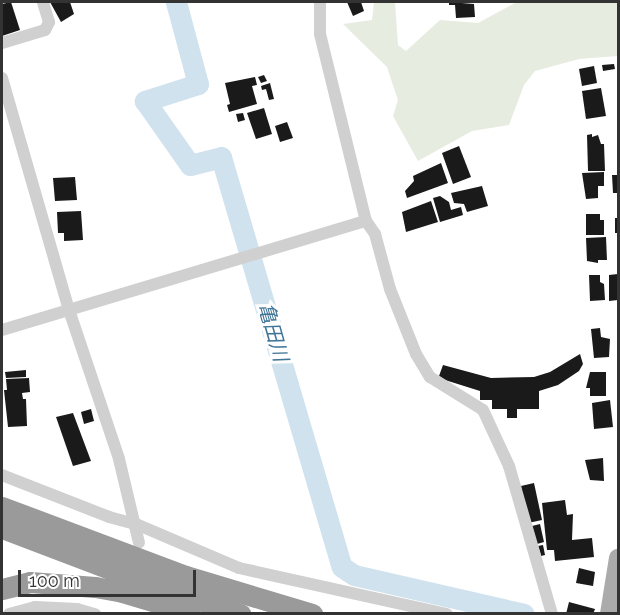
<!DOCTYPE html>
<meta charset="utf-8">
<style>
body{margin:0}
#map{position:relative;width:620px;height:615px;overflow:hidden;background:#fff;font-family:Raleway,"Noto Sans JP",sans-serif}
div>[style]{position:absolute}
.green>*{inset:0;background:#e6ecdf}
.river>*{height:21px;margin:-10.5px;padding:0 10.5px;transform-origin:10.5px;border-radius:10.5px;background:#cfe2ee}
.building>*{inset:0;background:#1a1a1a}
.minor>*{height:12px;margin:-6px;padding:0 6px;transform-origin:6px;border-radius:6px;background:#d0d0d0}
.primary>*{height:18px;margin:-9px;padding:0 9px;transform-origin:9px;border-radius:9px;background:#ababab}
.motorway>*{height:21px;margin:-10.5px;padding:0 10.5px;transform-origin:10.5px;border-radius:10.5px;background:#9a9a9a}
span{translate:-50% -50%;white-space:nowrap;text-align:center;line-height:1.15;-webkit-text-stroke:6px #fff;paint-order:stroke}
.water-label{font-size:20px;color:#3f7597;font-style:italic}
.frame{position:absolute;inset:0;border:3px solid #333;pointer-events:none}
.scale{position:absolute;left:18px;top:570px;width:178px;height:27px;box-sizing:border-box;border:3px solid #333;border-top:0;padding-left:8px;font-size:18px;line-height:21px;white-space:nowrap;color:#333;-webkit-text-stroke:4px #fff;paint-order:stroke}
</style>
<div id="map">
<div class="green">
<i style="clip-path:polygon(374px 2px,395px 2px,398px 45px,406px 51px,440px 20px,478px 23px,517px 2px,618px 2px,618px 56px,579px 59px,535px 71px,524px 85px,509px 125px,472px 131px,418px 161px,393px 116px,398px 100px,387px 67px,343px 24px,372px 20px)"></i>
</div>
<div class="river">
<i style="left:176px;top:2px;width:85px;rotate:75deg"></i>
<i style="left:198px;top:84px;width:56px;rotate:162.2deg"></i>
<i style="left:145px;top:101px;width:78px;rotate:54.9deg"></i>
<i style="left:190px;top:165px;width:32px;rotate:-14deg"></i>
<i style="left:221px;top:157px;width:427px;rotate:73.6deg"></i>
<i style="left:342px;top:567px;width:14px;rotate:34deg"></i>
<i style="left:354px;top:575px;width:174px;rotate:12.9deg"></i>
</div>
<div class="building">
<i style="clip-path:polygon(11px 2px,20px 30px,2px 36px,2px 4px)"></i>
<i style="clip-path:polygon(50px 2px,70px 2px,74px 14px,61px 22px)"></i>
<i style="clip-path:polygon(347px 2px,361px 2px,364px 11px,353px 16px)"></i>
<i style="clip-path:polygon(449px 2px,474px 4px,475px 17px,456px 18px,455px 5px,449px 5px)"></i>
<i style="clip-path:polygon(614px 64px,615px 69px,603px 71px,602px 65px)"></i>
<i style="clip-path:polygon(594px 66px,597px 83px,582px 86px,579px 69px)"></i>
<i style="clip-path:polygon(264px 75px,267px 81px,261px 83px,258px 77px)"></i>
<i style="clip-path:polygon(255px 77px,257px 85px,252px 86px,257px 104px,229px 112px,227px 105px,230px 104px,225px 83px)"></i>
<i style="clip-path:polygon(270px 83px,274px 99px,269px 100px,266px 89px,262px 90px,261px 86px)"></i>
<i style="clip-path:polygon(601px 88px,606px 116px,586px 119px,582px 91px)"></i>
<i style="clip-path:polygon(264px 108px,272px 134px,256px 139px,247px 113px)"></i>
<i style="clip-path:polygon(243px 113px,245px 120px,238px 122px,236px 114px)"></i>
<i style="clip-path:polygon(287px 122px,293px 138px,280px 142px,275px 126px)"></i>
<i style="clip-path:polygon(592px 134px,592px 137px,598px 135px,601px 144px,604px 144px,605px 171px,588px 171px,587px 135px)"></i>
<i style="clip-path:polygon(459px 146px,471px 177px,453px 184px,442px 153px)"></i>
<i style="clip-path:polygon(441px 163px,448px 183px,407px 198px,405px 191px,414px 181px,413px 176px)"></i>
<i style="clip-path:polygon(604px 172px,604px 186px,598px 186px,598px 198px,586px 199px,582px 173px)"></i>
<i style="clip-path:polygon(612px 175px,618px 175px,618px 193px,613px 193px)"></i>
<i style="clip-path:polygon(75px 177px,77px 200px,55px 201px,53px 178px)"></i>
<i style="clip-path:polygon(482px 186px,488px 206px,467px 212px,464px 204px,454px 203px,451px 193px)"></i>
<i style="clip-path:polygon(440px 196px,449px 202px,451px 210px,461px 207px,463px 215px,440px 222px,433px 198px)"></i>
<i style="clip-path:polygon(431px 201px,438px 222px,406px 232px,402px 212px)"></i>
<i style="clip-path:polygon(81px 211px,83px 240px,64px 241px,64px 233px,58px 233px,57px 212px)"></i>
<i style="clip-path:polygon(586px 214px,600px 214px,600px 220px,604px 220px,604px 235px,586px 235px)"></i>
<i style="clip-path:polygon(615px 218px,618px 218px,618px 233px,615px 233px)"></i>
<i style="clip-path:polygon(606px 237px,607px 260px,598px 260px,598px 263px,587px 261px,586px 238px)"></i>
<i style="clip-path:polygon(618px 274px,618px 300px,609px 301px,609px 275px)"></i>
<i style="clip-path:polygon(589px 275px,600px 275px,600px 282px,604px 284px,605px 300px,590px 301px)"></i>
<i style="clip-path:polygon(600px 328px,601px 337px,610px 339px,609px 357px,594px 358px,591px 329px)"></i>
<i style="clip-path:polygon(580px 354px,583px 364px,579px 371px,558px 385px,539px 391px,539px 409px,517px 409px,517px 418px,507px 418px,507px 409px,492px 409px,492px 400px,480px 400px,480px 391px,445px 380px,439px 376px,443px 365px,491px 378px,534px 377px,550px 372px)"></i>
<i style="clip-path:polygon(26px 370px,26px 377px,6px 378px,5px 372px)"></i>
<i style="clip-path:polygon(590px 372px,606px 372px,606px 396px,590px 396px,590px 388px,586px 388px)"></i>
<i style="clip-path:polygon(29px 378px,30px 392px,22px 393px,23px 399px,26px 399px,27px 426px,8px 427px,4px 390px,7px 390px,6px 379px)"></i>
<i style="clip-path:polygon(610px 400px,613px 427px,594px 429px,592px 403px)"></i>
<i style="clip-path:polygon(91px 409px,94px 421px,84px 424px,81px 412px)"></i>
<i style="clip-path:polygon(73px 413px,91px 461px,73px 466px,56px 417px)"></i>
<i style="clip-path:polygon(603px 458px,604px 481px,590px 480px,585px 460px)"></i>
<i style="clip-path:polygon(534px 483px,542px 520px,528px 523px,521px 486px)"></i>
<i style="clip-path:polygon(565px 500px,567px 515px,573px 514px,572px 540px,592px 538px,594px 557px,555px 561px,554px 550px,547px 550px,542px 503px)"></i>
<i style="clip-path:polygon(540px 524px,544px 542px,537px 544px,532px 526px)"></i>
<i style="clip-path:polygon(543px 545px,545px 555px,541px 556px,538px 546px)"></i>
<i style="clip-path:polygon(579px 568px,595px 572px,593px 586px,576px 583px)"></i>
<i style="clip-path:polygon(569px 602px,595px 609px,593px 614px,566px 614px)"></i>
</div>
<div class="minor">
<i style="left:320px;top:2px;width:32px;rotate:90deg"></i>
<i style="left:320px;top:34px;width:193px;rotate:76.2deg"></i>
<i style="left:366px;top:221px;width:16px;rotate:55deg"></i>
<i style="left:375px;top:234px;width:57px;rotate:74.7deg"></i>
<i style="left:390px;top:289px;width:70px;rotate:68.2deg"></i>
<i style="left:416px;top:354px;width:27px;rotate:59deg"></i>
<i style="left:430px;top:377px;width:62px;rotate:31.9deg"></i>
<i style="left:483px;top:410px;width:62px;rotate:65.1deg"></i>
<i style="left:509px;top:466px;width:154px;rotate:73.8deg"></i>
<i style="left:2px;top:43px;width:45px;rotate:-16.8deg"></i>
<i style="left:45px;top:30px;width:9px;rotate:-63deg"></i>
<i style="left:49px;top:22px;width:21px;rotate:-107deg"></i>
<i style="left:2px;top:78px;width:241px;rotate:73.9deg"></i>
<i style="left:69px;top:310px;width:157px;rotate:71.4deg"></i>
<i style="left:119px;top:459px;width:86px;rotate:76.6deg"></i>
<i style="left:2px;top:330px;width:380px;rotate:-16.7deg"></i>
<i style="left:2px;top:475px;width:115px;rotate:21.4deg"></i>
<i style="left:109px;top:517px;width:28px;rotate:15deg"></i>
<i style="left:136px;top:524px;width:112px;rotate:23.1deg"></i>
<i style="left:239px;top:568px;width:213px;rotate:12.5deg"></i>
<i style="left:9px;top:614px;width:27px;rotate:-15deg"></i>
<i style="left:35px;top:607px;width:42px;rotate:2.7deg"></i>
<i style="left:77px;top:609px;width:19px;rotate:16deg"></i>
</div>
<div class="primary">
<i style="left:609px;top:614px;width:57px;rotate:-80.9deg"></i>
</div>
<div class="motorway">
<i style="left:2px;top:507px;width:197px;rotate:20.6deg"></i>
<i style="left:186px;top:576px;width:132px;rotate:16.8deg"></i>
<i style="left:2px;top:528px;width:116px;rotate:20.8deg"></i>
<i style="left:110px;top:569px;width:138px;rotate:19.1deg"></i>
<i style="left:2px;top:589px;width:29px;rotate:-14deg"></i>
<i style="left:30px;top:582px;width:65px;rotate:4.4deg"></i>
<i style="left:95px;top:587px;width:27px;rotate:10deg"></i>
<i style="left:122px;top:592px;width:70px;rotate:16.6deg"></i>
</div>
<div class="water-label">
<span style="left:273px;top:332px;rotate:74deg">亀田川</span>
</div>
<div class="frame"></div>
<div class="scale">100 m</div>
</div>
